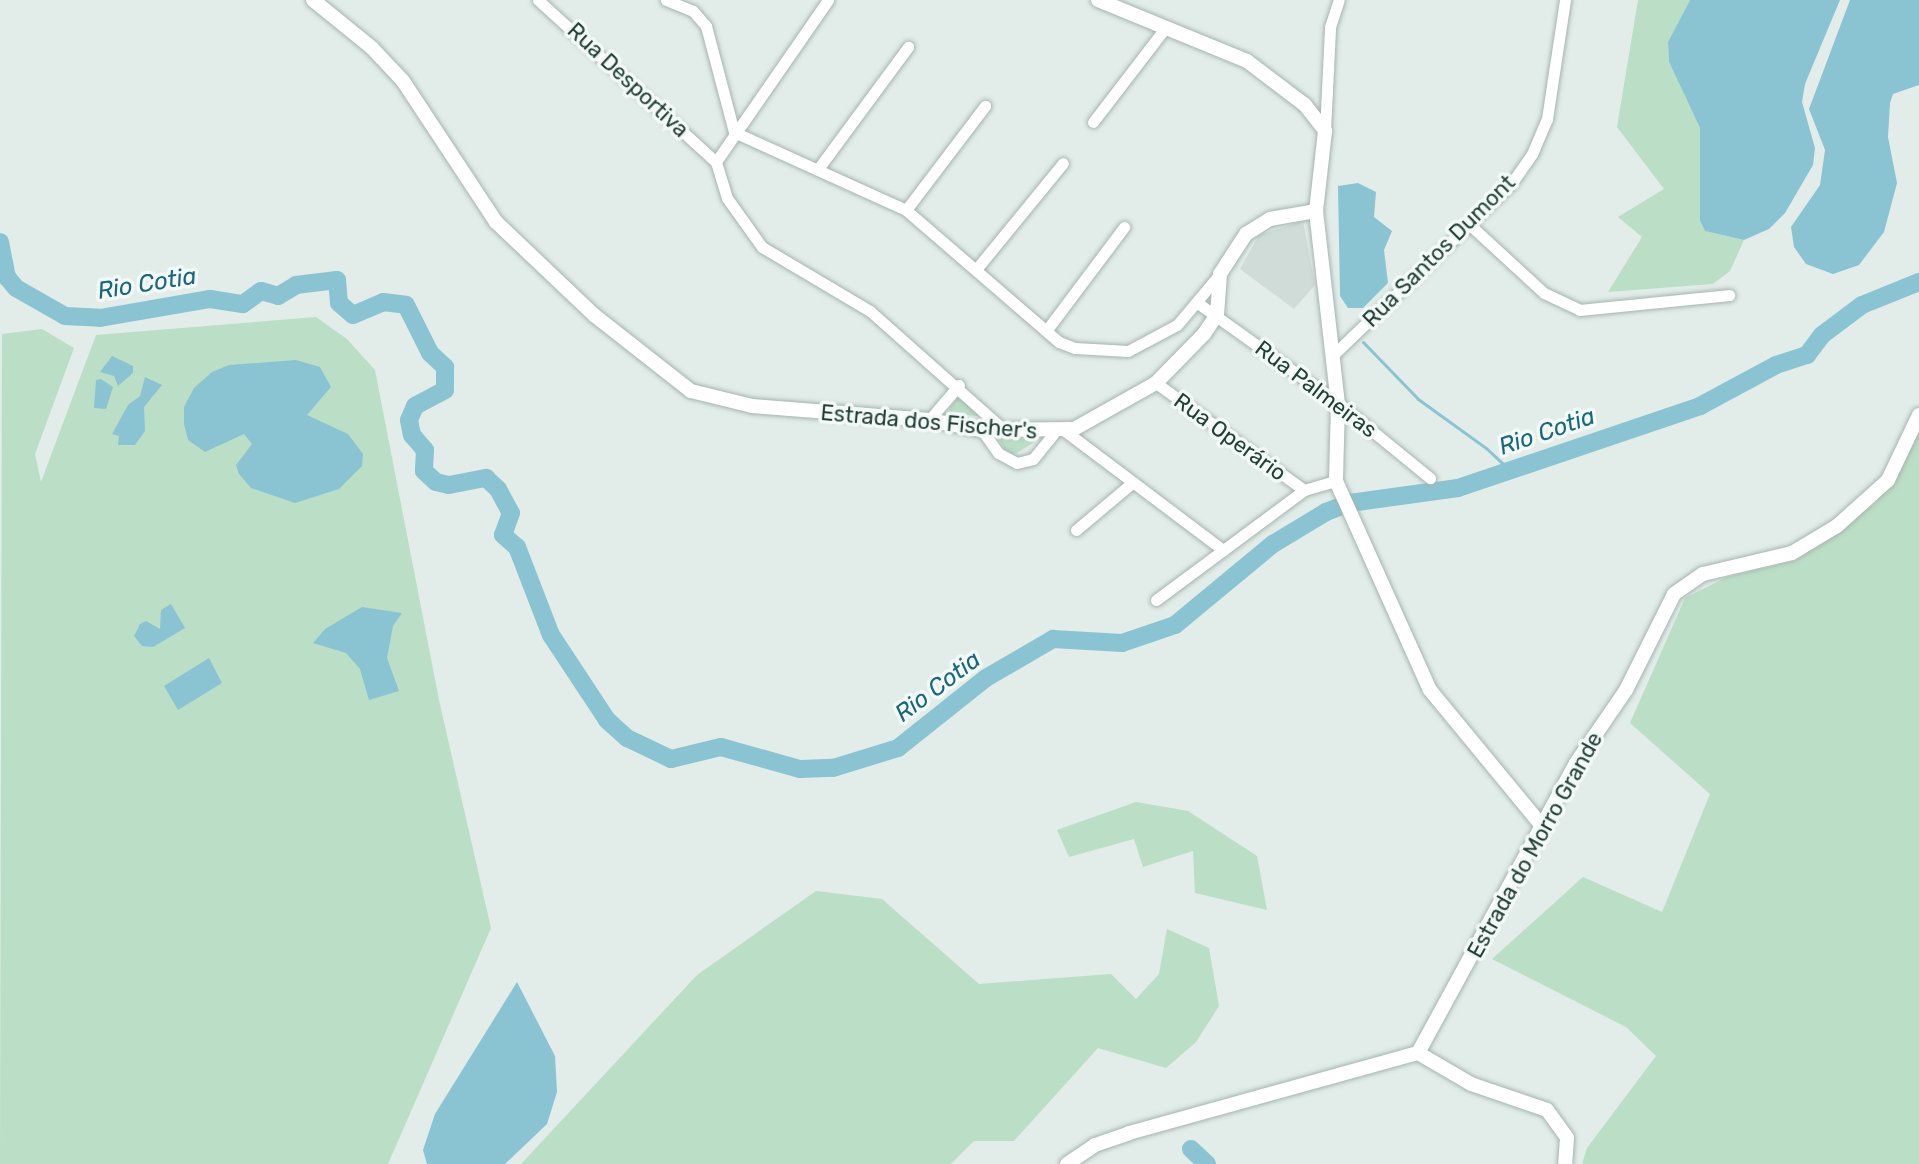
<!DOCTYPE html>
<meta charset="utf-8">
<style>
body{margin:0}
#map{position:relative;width:1919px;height:1164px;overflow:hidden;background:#e2ece8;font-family:Rubik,sans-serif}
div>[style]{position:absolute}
.built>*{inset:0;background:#d0dcd7}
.green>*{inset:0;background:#bbdec6}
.water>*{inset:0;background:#8ac4d2}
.stream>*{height:3px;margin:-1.5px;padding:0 1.5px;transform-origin:1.5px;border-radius:1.5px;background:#8ac4d2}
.river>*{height:18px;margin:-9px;padding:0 9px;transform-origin:9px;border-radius:9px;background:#8ac4d2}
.roads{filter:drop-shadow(0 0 2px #a5b4af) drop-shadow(0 0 2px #a5b4af)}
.minor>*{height:11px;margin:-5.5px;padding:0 5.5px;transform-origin:5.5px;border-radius:5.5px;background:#fff}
.tertiary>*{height:14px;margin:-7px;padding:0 7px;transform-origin:7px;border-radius:7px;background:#fff}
span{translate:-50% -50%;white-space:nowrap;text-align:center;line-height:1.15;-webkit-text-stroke:7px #f3f9f6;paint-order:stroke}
.street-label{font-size:22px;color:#223e37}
.water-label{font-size:24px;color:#1b677a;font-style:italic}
</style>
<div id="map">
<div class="built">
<i style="clip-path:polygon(1303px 221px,1315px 285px,1294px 309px,1240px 269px,1259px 235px)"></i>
</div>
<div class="green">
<i style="clip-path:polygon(1638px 0,1690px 0,1668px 42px,1669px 62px,1700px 128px,1700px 221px,1705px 231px,1744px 240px,1730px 271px,1713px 284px,1608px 292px,1642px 237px,1618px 217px,1664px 189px,1617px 127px)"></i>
<i style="clip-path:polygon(316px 317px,347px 339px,375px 370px,439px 700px,491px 928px,388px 1164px,0 1164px,2px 334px,42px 329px,74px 348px,35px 454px,41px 482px,96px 335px)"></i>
<i style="clip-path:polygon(958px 396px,979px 411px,977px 416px,947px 413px)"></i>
<i style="clip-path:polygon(1919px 431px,1919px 1164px,1582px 1164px,1587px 1148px,1656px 1056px,1626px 1027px,1492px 959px,1583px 877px,1662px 912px,1710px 794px,1630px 723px,1685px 598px,1727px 577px,1797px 560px,1876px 503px)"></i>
<i style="clip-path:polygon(997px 437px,1038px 440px,1015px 454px,1007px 453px)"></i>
<i style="clip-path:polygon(1136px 802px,1188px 811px,1257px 856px,1267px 910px,1195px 893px,1193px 851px,1143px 867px,1134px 839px,1069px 857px,1057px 830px)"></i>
<i style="clip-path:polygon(816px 891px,882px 899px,979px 984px,1111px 974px,1136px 999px,1159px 974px,1167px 929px,1209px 948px,1219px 1006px,1196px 1042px,1166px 1068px,1098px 1048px,1014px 1141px,974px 1141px,951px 1164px,521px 1164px,697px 975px)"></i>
</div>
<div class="water">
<i style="clip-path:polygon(1690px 0,1840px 0,1805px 84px,1802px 102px,1815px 148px,1813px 165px,1785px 213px,1769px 229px,1744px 240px,1705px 231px,1700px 221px,1700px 128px,1669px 62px,1668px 42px)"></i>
<i style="clip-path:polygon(1850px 0,1919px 0,1919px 85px,1893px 94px,1890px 103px,1888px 137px,1897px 183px,1884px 232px,1859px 265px,1833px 274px,1806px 264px,1794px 247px,1791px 227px,1820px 185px,1825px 150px,1809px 109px)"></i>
<i style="clip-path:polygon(1358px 183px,1376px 192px,1374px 217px,1392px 231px,1384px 250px,1388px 283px,1363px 308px,1348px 308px,1340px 296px,1338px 186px)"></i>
<i style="clip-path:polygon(112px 356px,133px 366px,133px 373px,118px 386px,114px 376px,100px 372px)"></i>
<i style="clip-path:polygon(296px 360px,320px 367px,331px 387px,307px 415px,348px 434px,363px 454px,362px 466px,339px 489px,295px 503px,251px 488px,239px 474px,236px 465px,252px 444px,244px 434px,205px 452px,188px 440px,184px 424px,184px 407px,194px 388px,212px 372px,229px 365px)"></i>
<i style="clip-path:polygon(145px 377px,162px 385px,144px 407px,145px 431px,135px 445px,118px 445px,119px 436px,112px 434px,128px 405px,140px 396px)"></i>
<i style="clip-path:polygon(101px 379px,113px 387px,106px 409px,94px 408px,96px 380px)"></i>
<i style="clip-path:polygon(171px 604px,185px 628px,153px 647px,142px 646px,134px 636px,140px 624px,146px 621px,160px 629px,161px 610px)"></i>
<i style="clip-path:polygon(362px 607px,402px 613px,393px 626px,387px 658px,399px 691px,369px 700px,360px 669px,346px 653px,313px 643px,325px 629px)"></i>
<i style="clip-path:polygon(209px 658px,222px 683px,178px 710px,164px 686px)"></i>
<i style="clip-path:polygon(517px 982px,555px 1056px,557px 1092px,547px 1124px,505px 1164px,427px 1164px,423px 1150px,435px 1114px)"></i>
</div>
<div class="stream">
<i style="left:1363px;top:342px;width:79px;rotate:46deg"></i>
<i style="left:1418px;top:399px;width:84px;rotate:35.8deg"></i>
<i style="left:1486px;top:448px;width:23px;rotate:43deg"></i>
<i style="left:1503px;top:464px;width:8px;rotate:97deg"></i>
</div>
<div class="river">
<i style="left:0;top:242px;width:36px;rotate:79deg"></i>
<i style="left:7px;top:277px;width:14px;rotate:51deg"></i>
<i style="left:16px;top:288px;width:56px;rotate:29.7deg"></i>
<i style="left:65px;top:316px;width:35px;rotate:3deg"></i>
<i style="left:100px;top:318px;width:112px;rotate:-9.8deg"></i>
<i style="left:210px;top:299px;width:33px;rotate:9deg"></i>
<i style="left:243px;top:304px;width:22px;rotate:-36deg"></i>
<i style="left:261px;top:291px;width:18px;rotate:16deg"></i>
<i style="left:278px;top:296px;width:21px;rotate:-31deg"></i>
<i style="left:296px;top:285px;width:41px;rotate:-7deg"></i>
<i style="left:337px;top:280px;width:23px;rotate:85deg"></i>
<i style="left:339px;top:303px;width:18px;rotate:41deg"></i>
<i style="left:353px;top:315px;width:33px;rotate:-23deg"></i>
<i style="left:383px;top:302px;width:23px;rotate:7deg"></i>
<i style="left:406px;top:305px;width:54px;rotate:63.4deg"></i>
<i style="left:430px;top:353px;width:21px;rotate:43deg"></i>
<i style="left:445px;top:367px;width:23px;rotate:90deg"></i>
<i style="left:445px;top:390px;width:34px;rotate:152deg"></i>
<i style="left:415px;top:406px;width:15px;rotate:113deg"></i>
<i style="left:409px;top:420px;width:15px;rotate:79deg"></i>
<i style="left:412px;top:435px;width:20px;rotate:49deg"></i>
<i style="left:425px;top:450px;width:21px;rotate:93deg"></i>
<i style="left:424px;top:471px;width:16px;rotate:43deg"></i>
<i style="left:436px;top:482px;width:13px;rotate:13deg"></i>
<i style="left:449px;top:485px;width:38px;rotate:-11deg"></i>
<i style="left:486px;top:478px;width:16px;rotate:43deg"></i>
<i style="left:498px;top:489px;width:27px;rotate:62deg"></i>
<i style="left:511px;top:513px;width:23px;rotate:110deg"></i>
<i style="left:503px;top:535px;width:18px;rotate:41deg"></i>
<i style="left:517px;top:547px;width:94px;rotate:68.9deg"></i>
<i style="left:551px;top:635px;width:102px;rotate:56.6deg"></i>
<i style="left:607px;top:720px;width:27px;rotate:42deg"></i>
<i style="left:627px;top:738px;width:49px;rotate:25.5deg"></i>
<i style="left:671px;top:759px;width:51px;rotate:-13.5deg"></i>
<i style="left:721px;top:747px;width:82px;rotate:15.6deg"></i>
<i style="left:800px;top:769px;width:33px;rotate:-2deg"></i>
<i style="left:833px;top:768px;width:68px;rotate:-17.1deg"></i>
<i style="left:898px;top:748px;width:112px;rotate:-38.5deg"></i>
<i style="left:986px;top:678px;width:78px;rotate:-30.2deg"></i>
<i style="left:1053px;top:639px;width:69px;rotate:3.3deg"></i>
<i style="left:1122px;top:643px;width:56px;rotate:-18.8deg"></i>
<i style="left:1175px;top:625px;width:127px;rotate:-39.6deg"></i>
<i style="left:1273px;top:544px;width:62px;rotate:-31.1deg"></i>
<i style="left:1326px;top:512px;width:26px;rotate:-21deg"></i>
<i style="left:1350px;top:503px;width:109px;rotate:-7.9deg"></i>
<i style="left:1458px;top:488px;width:256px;rotate:-18.7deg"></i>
<i style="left:1700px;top:406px;width:86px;rotate:-28.3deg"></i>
<i style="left:1776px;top:365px;width:33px;rotate:-18deg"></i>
<i style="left:1807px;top:355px;width:25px;rotate:-53deg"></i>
<i style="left:1822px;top:335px;width:50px;rotate:-36.9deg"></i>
<i style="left:1862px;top:305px;width:61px;rotate:-22deg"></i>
<i style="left:1191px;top:1149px;width:22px;rotate:43deg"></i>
</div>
<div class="roads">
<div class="minor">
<i style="left:538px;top:0;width:241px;rotate:42.3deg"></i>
<i style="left:666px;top:0;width:29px;rotate:22deg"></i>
<i style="left:693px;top:11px;width:20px;rotate:49deg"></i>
<i style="left:706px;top:26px;width:110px;rotate:75.2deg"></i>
<i style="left:734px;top:132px;width:189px;rotate:24.4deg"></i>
<i style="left:906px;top:210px;width:202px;rotate:40.8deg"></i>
<i style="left:1059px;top:342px;width:17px;rotate:21deg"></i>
<i style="left:1075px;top:348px;width:53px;rotate:3.2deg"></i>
<i style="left:1128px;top:351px;width:55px;rotate:-28deg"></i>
<i style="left:1177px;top:325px;width:65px;rotate:-50deg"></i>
<i style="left:828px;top:0;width:197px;rotate:124.7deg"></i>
<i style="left:716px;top:162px;width:38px;rotate:73deg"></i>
<i style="left:727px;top:198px;width:60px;rotate:54.5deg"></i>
<i style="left:762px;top:247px;width:126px;rotate:30.7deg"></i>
<i style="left:870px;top:311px;width:179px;rotate:41.6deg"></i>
<i style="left:1093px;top:122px;width:120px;rotate:-52.5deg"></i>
<i style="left:1325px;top:131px;width:104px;rotate:-87.2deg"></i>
<i style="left:1330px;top:27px;width:28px;rotate:-72deg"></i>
<i style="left:818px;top:169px;width:152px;rotate:-53.6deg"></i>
<i style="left:906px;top:210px;width:131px;rotate:-52.8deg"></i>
<i style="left:1470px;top:225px;width:100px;rotate:42.6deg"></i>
<i style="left:1544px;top:293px;width:40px;rotate:25deg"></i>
<i style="left:1580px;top:310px;width:150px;rotate:-5.7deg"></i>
<i style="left:978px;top:267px;width:134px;rotate:-50.7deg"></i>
<i style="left:1199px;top:304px;width:171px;rotate:35.5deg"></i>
<i style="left:1338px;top:403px;width:119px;rotate:39.2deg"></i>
<i style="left:1046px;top:331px;width:130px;rotate:-53.1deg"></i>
<i style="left:1333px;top:355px;width:247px;rotate:-43.9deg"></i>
<i style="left:1511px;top:184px;width:37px;rotate:-55deg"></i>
<i style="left:1532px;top:154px;width:38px;rotate:-67deg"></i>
<i style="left:1547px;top:119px;width:120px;rotate:-81.4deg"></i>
<i style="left:1156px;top:383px;width:183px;rotate:35.9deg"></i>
<i style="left:929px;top:420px;width:46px;rotate:-49.4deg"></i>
<i style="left:982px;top:430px;width:28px;rotate:55deg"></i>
<i style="left:998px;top:453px;width:21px;rotate:28deg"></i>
<i style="left:1017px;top:463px;width:16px;rotate:-14deg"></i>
<i style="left:1033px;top:459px;width:33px;rotate:-51deg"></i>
<i style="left:1065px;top:431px;width:198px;rotate:37deg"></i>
<i style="left:1076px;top:530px;width:73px;rotate:-40deg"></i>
<i style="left:1156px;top:600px;width:184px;rotate:-36.6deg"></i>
<i style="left:1304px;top:490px;width:33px;rotate:-16deg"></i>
</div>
<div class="tertiary">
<i style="left:313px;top:0;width:76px;rotate:39.1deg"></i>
<i style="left:372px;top:48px;width:45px;rotate:46.8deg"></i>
<i style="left:403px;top:81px;width:169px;rotate:56.6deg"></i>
<i style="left:496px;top:222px;width:135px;rotate:43.5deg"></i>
<i style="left:594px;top:315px;width:123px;rotate:38.1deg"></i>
<i style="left:691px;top:391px;width:63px;rotate:13.8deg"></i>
<i style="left:752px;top:406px;width:178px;rotate:4.5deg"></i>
<i style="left:929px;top:420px;width:54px;rotate:10.7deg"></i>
<i style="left:982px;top:430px;width:92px;rotate:-0.6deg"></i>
<i style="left:1074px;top:429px;width:94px;rotate:-29.3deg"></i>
<i style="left:1156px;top:383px;width:69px;rotate:-45.6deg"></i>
<i style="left:1204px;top:334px;width:23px;rotate:-56deg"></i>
<i style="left:1217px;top:315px;width:41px;rotate:-85.8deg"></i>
<i style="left:1220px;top:274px;width:48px;rotate:-57deg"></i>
<i style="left:1246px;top:234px;width:28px;rotate:-32deg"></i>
<i style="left:1270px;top:219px;width:47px;rotate:-9.9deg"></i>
<i style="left:1316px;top:211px;width:193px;rotate:83.5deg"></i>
<i style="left:1338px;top:403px;width:78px;rotate:91.5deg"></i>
<i style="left:1336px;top:481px;width:229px;rotate:65.8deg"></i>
<i style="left:1430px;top:690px;width:176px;rotate:50.5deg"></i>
<i style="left:1098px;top:0;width:161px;rotate:22.3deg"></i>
<i style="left:1247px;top:61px;width:73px;rotate:37.2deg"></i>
<i style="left:1305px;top:105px;width:33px;rotate:52deg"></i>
<i style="left:1325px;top:131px;width:81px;rotate:96.4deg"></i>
<i style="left:1418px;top:1053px;width:61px;rotate:30.3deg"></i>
<i style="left:1471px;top:1084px;width:80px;rotate:18.9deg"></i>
<i style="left:1547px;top:1110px;width:34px;rotate:54deg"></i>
<i style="left:1567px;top:1138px;width:26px;rotate:94deg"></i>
<i style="left:1067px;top:1164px;width:34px;rotate:-34deg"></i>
<i style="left:1095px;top:1145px;width:36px;rotate:-19deg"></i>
<i style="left:1129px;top:1133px;width:300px;rotate:-15.5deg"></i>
<i style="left:1418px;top:1053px;width:330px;rotate:-61.4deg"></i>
<i style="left:1576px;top:763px;width:88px;rotate:-55.6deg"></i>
<i style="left:1626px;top:690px;width:107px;rotate:-63.4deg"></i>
<i style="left:1674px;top:594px;width:35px;rotate:-35deg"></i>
<i style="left:1703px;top:574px;width:91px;rotate:-13.3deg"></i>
<i style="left:1792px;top:553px;width:52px;rotate:-31deg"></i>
<i style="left:1837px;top:526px;width:69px;rotate:-42deg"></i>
<i style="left:1888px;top:480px;width:72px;rotate:-64.5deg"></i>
</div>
</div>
<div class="street-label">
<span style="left:628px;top:80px;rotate:43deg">Rua Desportiva</span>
<span style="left:1439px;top:251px;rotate:-45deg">Rua Santos Dumont</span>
<span style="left:1316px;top:389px;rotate:37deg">Rua Palmeiras</span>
<span style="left:929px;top:422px;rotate:5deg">Estrada dos Fischer's</span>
<span style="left:1230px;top:437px;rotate:36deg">Rua Operário</span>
<span style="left:1535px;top:845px;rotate:-61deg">Estrada do Morro Grande</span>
</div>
<div class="water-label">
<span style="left:147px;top:284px;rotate:-9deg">Rio Cotia</span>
<span style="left:1547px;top:432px;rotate:-19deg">Rio Cotia</span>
<span style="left:938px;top:687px;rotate:-37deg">Rio Cotia</span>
</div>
</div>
